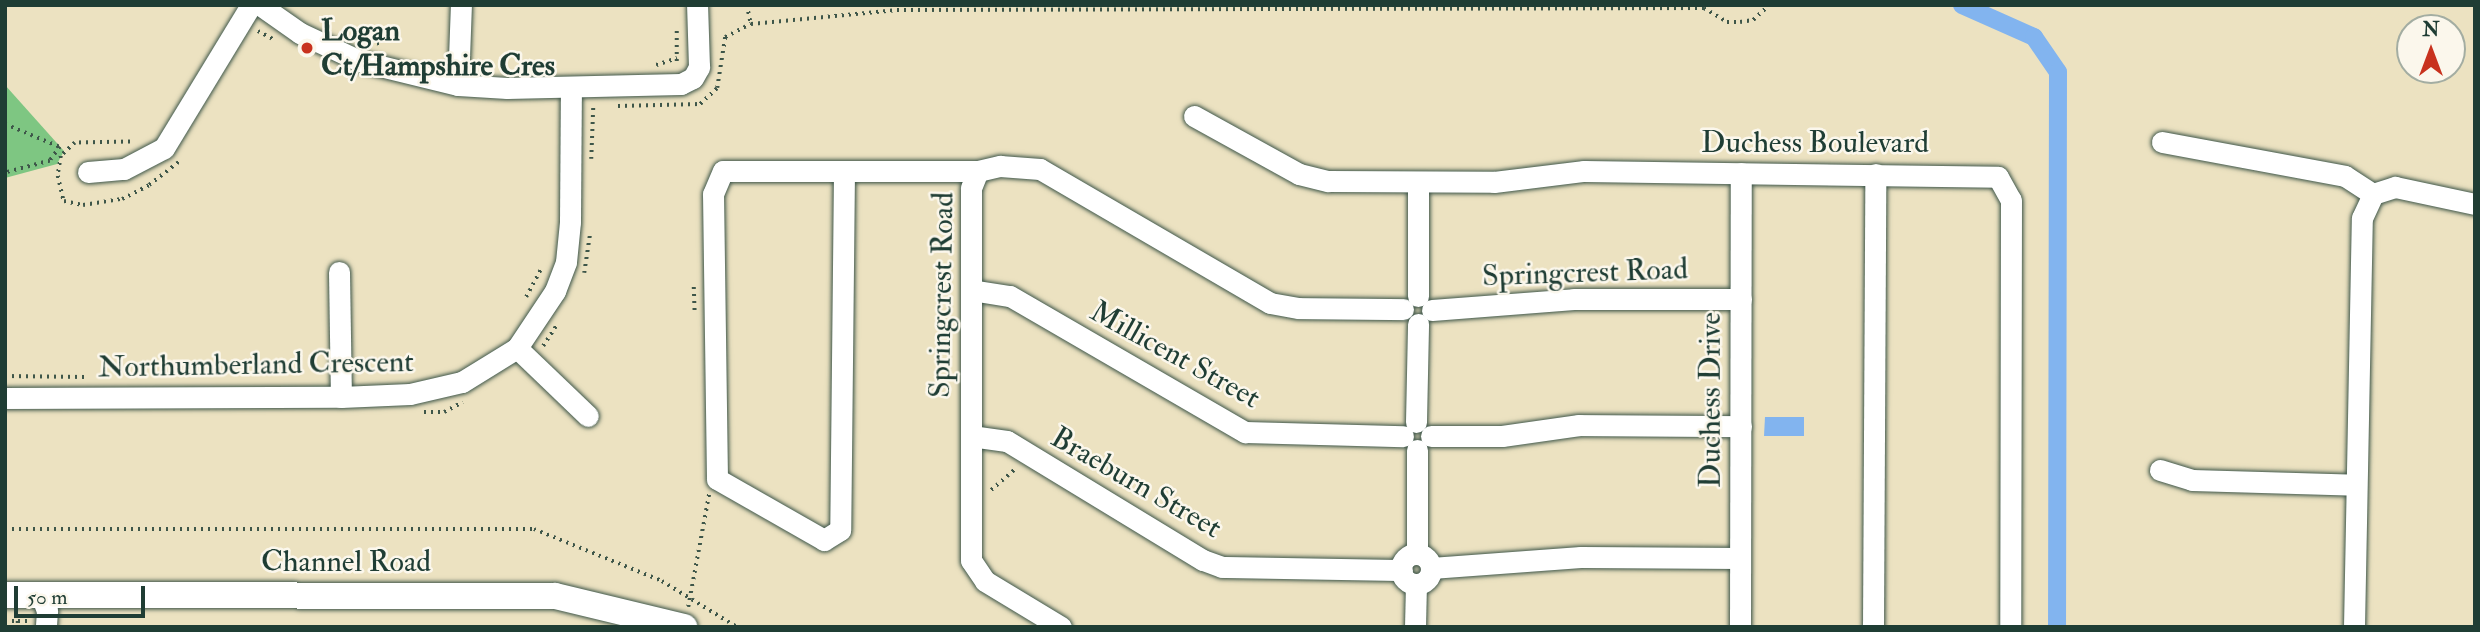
<!DOCTYPE html>
<style>
body{margin:0}
#map{position:relative;width:2480px;height:632px;overflow:hidden;background:#ece2c1;font-family:"IM FELL Double Pica",serif}
div>[style]{position:absolute}
.green>*{inset:0;background:#7ec682}
.water>*{inset:0;background:#82b4ef}
.canal>*{height:18px;margin:-9px;padding:0 9px;transform-origin:9px;border-radius:9px;background:#82b4ef}
.path>*{height:3.5px;margin-top:-1.75px;transform-origin:0;background:repeating-linear-gradient(90deg,#3e5649 0 2px,transparent 0 7px)}
.roads{filter:drop-shadow(0 0 2px #3e5649) drop-shadow(0 0 2px #3e5649)}
.minor>*{height:21px;margin:-10.5px;padding:0 10.5px;transform-origin:10.5px;border-radius:10.5px;background:#fff}
.minor>.ring{margin:-10.5px;padding:0;box-sizing:content-box;background:none;border:21px solid #fff;border-radius:50%}
.tertiary>*{height:26px;margin:-13px;padding:0 13px;transform-origin:13px;border-radius:13px;background:#fff}
.dots>*{width:19px;height:19px;translate:-50% -50%;box-sizing:border-box;border:4px solid #fbf7ec;border-radius:50%}
span{translate:-50% -50%;white-space:nowrap;text-align:center;line-height:1.15;-webkit-text-stroke:5px #fbf7ec;paint-order:stroke}
.poi-label{font-size:30px;color:#1f3d34;font-weight:700}
.left{translate:0 -50%;text-align:left}
.street-label{font-size:30px;color:#1f3d34}
.frame{position:absolute;inset:0;border:7px solid #1f3d34;pointer-events:none}
.north{position:absolute;left:2396px;top:14px;width:70px;height:70px;box-sizing:border-box;background:#fbf7ec;border:2px solid #a3ada2;border-radius:50%;rotate:0deg;font-size:19px;font-weight:700;line-height:28px;text-align:center;color:#1f3d34}
.north::after{content:'';display:block;margin:auto;width:24px;height:32px;background:#c8321e;clip-path:polygon(50% 0,100% 100%,50% 72%,0 100%)}
.scale{position:absolute;left:14px;top:586px;width:131px;height:32px;box-sizing:border-box;border:4px solid #1f3d34;border-top:0;padding-left:9px;font-size:21px;line-height:24px;white-space:nowrap;color:#1f3d34;-webkit-text-stroke:5px #fbf7ec;paint-order:stroke}
</style>
<div id="map">
<div class="green">
<i style="clip-path:polygon(5px 85px,64px 151px,57px 164px,5px 178px)"></i>
</div>
<div class="water">
<i style="clip-path:polygon(1765px 417px,1804px 417px,1804px 436px,1764px 436px)"></i>
</div>
<div class="canal">
<i style="left:1962px;top:5px;width:79px;rotate:24deg"></i>
<i style="left:2034px;top:37px;width:42px;rotate:55.6deg"></i>
<i style="left:2058px;top:72px;width:555px;rotate:90.1deg"></i>
</div>
<div class="path">
<i style="left:747px;top:5px;width:19px;rotate:78deg"></i>
<i style="left:258px;top:31px;width:17px;rotate:28deg"></i>
<i style="left:677px;top:31px;width:34px;rotate:90deg"></i>
<i style="left:357px;top:37px;width:27px;rotate:17deg"></i>
<i style="left:656px;top:65px;width:22px;rotate:-18deg"></i>
<i style="left:618px;top:106px;width:82px;rotate:-1.4deg"></i>
<i style="left:700px;top:104px;width:23px;rotate:-43deg"></i>
<i style="left:717px;top:88px;width:52px;rotate:-81.1deg"></i>
<i style="left:725px;top:37px;width:29px;rotate:-27deg"></i>
<i style="left:751px;top:24px;width:147px;rotate:-5.5deg"></i>
<i style="left:897px;top:10px;width:807px;rotate:-0.14deg"></i>
<i style="left:1704px;top:8px;width:27px;rotate:31deg"></i>
<i style="left:1727px;top:22px;width:13px"></i>
<i style="left:1740px;top:22px;width:13px;rotate:-9deg"></i>
<i style="left:1753px;top:20px;width:22px;rotate:-43deg"></i>
<i style="left:5px;top:124px;width:60px;rotate:22.7deg"></i>
<i style="left:60px;top:147px;width:17px;rotate:126deg"></i>
<i style="left:50px;top:161px;width:47px;rotate:165.1deg"></i>
<i style="left:130px;top:142px;width:55px;rotate:179deg"></i>
<i style="left:75px;top:143px;width:19px;rotate:137deg"></i>
<i style="left:61px;top:156px;width:20px;rotate:99deg"></i>
<i style="left:58px;top:176px;width:26px;rotate:77deg"></i>
<i style="left:64px;top:201px;width:19px;rotate:12deg"></i>
<i style="left:83px;top:205px;width:39px;rotate:-9deg"></i>
<i style="left:122px;top:199px;width:30px;rotate:-27deg"></i>
<i style="left:149px;top:185px;width:41px;rotate:-38deg"></i>
<i style="left:591px;top:159px;width:53px;rotate:-87.8deg"></i>
<i style="left:584px;top:273px;width:40px;rotate:-81.5deg"></i>
<i style="left:694px;top:287px;width:27px;rotate:88deg"></i>
<i style="left:526px;top:297px;width:34px;rotate:-62deg"></i>
<i style="left:543px;top:346px;width:27px;rotate:-57deg"></i>
<i style="left:5px;top:376px;width:80px;rotate:0.7deg"></i>
<i style="left:424px;top:412px;width:20px"></i>
<i style="left:444px;top:412px;width:21px;rotate:-28deg"></i>
<i style="left:991px;top:490px;width:33px;rotate:-41deg"></i>
<i style="left:5px;top:529px;width:529px"></i>
<i style="left:534px;top:529px;width:138px;rotate:22.1deg"></i>
<i style="left:662px;top:581px;width:88px;rotate:31.5deg"></i>
<i style="left:688px;top:607px;width:115px;rotate:-79.5deg"></i>
<i style="left:5px;top:621px;width:13px"></i>
<i style="left:18px;top:621px;width:6px;rotate:90deg"></i>
<i style="left:18px;top:621px;width:12px"></i>
</div>
<div class="roads">
<div class="minor">
<i style="left:260px;top:5px;width:49px;rotate:35deg"></i>
<i style="left:300px;top:33px;width:66px;rotate:25deg"></i>
<i style="left:360px;top:61px;width:101px;rotate:13.8deg"></i>
<i style="left:458px;top:85px;width:49px;rotate:3.5deg"></i>
<i style="left:507px;top:88px;width:174px;rotate:-1.3deg"></i>
<i style="left:681px;top:84px;width:13px;rotate:-27deg"></i>
<i style="left:693px;top:78px;width:13px;rotate:-61deg"></i>
<i style="left:699px;top:67px;width:62px;rotate:-91.8deg"></i>
<i style="left:458px;top:85px;width:80px;rotate:-87.9deg"></i>
<i style="left:1194px;top:116px;width:120px;rotate:28.9deg"></i>
<i style="left:1299px;top:174px;width:30px;rotate:14deg"></i>
<i style="left:1328px;top:181px;width:166px;rotate:0.3deg"></i>
<i style="left:1494px;top:182px;width:91px;rotate:-7deg"></i>
<i style="left:1584px;top:171px;width:414px;rotate:0.8deg"></i>
<i style="left:1998px;top:177px;width:26px;rotate:61deg"></i>
<i style="left:2011px;top:200px;width:427px;rotate:90.1deg"></i>
<i style="left:2162px;top:142px;width:186px;rotate:10.5deg"></i>
<i style="left:2345px;top:176px;width:33px;rotate:33deg"></i>
<i style="left:844px;top:171px;width:359px;rotate:90.6deg"></i>
<i style="left:840px;top:530px;width:19px;rotate:148deg"></i>
<i style="left:824px;top:540px;width:123px;rotate:-150.3deg"></i>
<i style="left:717px;top:479px;width:285px;rotate:-90.8deg"></i>
<i style="left:713px;top:194px;width:25px;rotate:-67deg"></i>
<i style="left:723px;top:171px;width:255px"></i>
<i style="left:88px;top:172px;width:36px;rotate:-5deg"></i>
<i style="left:124px;top:169px;width:45px;rotate:-27.7deg"></i>
<i style="left:164px;top:148px;width:167px;rotate:-58.7deg"></i>
<i style="left:1418px;top:182px;width:114px;rotate:90deg"></i>
<i style="left:339px;top:272px;width:125px;rotate:89.1deg"></i>
<i style="left:971px;top:290px;width:39px;rotate:9deg"></i>
<i style="left:1010px;top:296px;width:272px;rotate:30.1deg"></i>
<i style="left:1245px;top:432px;width:158px;rotate:1.5deg"></i>
<i style="left:1432px;top:310px;width:142px;rotate:-4.4deg"></i>
<i style="left:1574px;top:299px;width:167px"></i>
<i style="left:517px;top:348px;width:98px;rotate:43.8deg"></i>
<i style="left:5px;top:398px;width:336px;rotate:-0.2deg"></i>
<i style="left:341px;top:397px;width:69px;rotate:-2.5deg"></i>
<i style="left:410px;top:394px;width:53px;rotate:-13deg"></i>
<i style="left:462px;top:382px;width:65px;rotate:-31.7deg"></i>
<i style="left:517px;top:348px;width:69px;rotate:-56.3deg"></i>
<i style="left:555px;top:291px;width:31px;rotate:-69deg"></i>
<i style="left:566px;top:262px;width:40px;rotate:-84.3deg"></i>
<i style="left:570px;top:222px;width:134px;rotate:-89.6deg"></i>
<i style="left:1416px;top:422px;width:98px;rotate:-88.8deg"></i>
<i style="left:971px;top:436px;width:36px;rotate:8deg"></i>
<i style="left:1007px;top:441px;width:229px;rotate:31.3deg"></i>
<i style="left:1203px;top:560px;width:20px;rotate:20deg"></i>
<i style="left:1222px;top:567px;width:180px;rotate:1deg"></i>
<i style="left:1431px;top:436px;width:71px"></i>
<i style="left:1502px;top:436px;width:78px;rotate:-8.1deg"></i>
<i style="left:1579px;top:425px;width:162px;rotate:0.4deg"></i>
<i style="left:2160px;top:470px;width:34px;rotate:17deg"></i>
<i style="left:2192px;top:480px;width:164px;rotate:1.7deg"></i>
<i style="left:1417px;top:554px;width:104px;rotate:-90deg"></i>
<i class="ring" style="left:1401px;top:554px;width:9px;height:9px"></i>
<i style="left:1431px;top:568px;width:150px;rotate:-4.2deg"></i>
<i style="left:1581px;top:557px;width:159px;rotate:0.4deg"></i>
<i style="left:41px;top:595px;width:17px;rotate:69deg"></i>
<i style="left:47px;top:611px;width:16px;rotate:94deg"></i>
<i style="left:1061px;top:627px;width:89px;rotate:-148.8deg"></i>
<i style="left:985px;top:581px;width:25px;rotate:-124deg"></i>
<i style="left:971px;top:560px;width:372px;rotate:-90deg"></i>
<i style="left:971px;top:188px;width:18px;rotate:-68deg"></i>
<i style="left:978px;top:171px;width:23px;rotate:-13deg"></i>
<i style="left:1000px;top:166px;width:40px;rotate:4.3deg"></i>
<i style="left:1040px;top:169px;width:266px;rotate:30.2deg"></i>
<i style="left:1270px;top:303px;width:29px;rotate:10deg"></i>
<i style="left:1299px;top:308px;width:104px;rotate:0.6deg"></i>
<i style="left:1415px;top:627px;width:43px;rotate:-88.7deg"></i>
<i style="left:1740px;top:627px;width:454px;rotate:-89.9deg"></i>
<i style="left:1873px;top:627px;width:453px;rotate:-89.7deg"></i>
<i style="left:2354px;top:627px;width:409px;rotate:-88.9deg"></i>
<i style="left:2362px;top:218px;width:26px;rotate:-65deg"></i>
<i style="left:2373px;top:194px;width:23px;rotate:-18deg"></i>
<i style="left:2395px;top:187px;width:82px;rotate:12deg"></i>
</div>
<div class="tertiary">
<i style="left:5px;top:595px;width:550px;rotate:0.1deg"></i>
<i style="left:555px;top:596px;width:133px;rotate:13.5deg"></i>
</div>
</div>
<div class="dots">
<i style="left:307px;top:48px;background:#c8321e"></i>
</div>
<div class="poi-label">
<span class="left" style="left:321px;top:48px">Logan<br>Ct/Hampshire Cres</span>
</div>
<div class="street-label">
<span style="left:1815px;top:143px">Duchess Boulevard</span>
<span style="left:1585px;top:273px;rotate:-2deg">Springcrest Road</span>
<span style="left:942px;top:295px;rotate:-89deg">Springcrest Road</span>
<span style="left:1175px;top:355px;rotate:29deg">Millicent Street</span>
<span style="left:256px;top:365px;rotate:-1deg">Northumberland Crescent</span>
<span style="left:1711px;top:400px;rotate:-90deg">Duchess Drive</span>
<span style="left:1136px;top:483px;rotate:30deg">Braeburn Street</span>
<span style="left:346px;top:562px">Channel Road</span>
</div>
<div class="frame"></div>
<div class="north">N</div>
<div class="scale">50 m</div>
</div>
